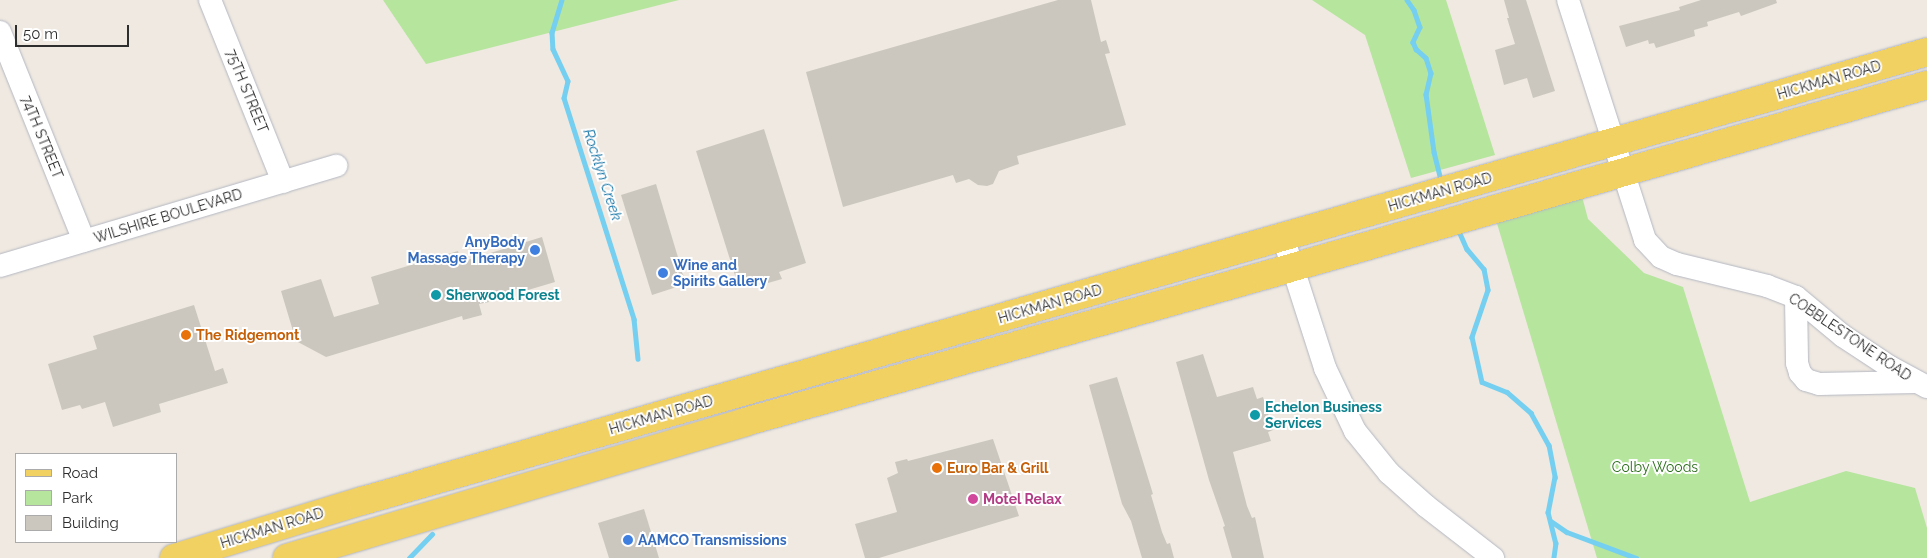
<!DOCTYPE html>
<style>
body{margin:0}
#map{position:relative;width:1927px;height:558px;overflow:hidden;background:#efe9e1;font-family:Raleway,sans-serif}
div>[style]{position:absolute}
.green>*{inset:0;background:#b6e59e}
.stream>*{height:4.5px;margin:-2.25px;padding:0 2.25px;transform-origin:2.25px;border-radius:2.25px;background:#75cff0}
.building>*{inset:0;background:#cbc7bf}
.roads{filter:drop-shadow(0 0 1px #b4b7c1) drop-shadow(0 0 1px #b4b7c1)}
.minor>*{height:22px;margin:-11px;padding:0 11px;transform-origin:11px;border-radius:11px;background:#fff}
.major>*{height:28px;margin:-14px;padding:0 14px;transform-origin:14px;border-radius:14px;background:#f2d163}
.dots>*{width:14px;height:14px;translate:-50% -50%;box-sizing:border-box;border:2px solid #fff;border-radius:50%}
span{translate:-50% -50%;white-space:nowrap;text-align:center;line-height:1.15;-webkit-text-stroke:4px #fff;paint-order:stroke}
.street-label{font-size:14px;color:#2e2e2e}
.shop-label{font-size:14px;color:#366cbe;font-weight:700}
.right{translate:-100% -50%;text-align:right}
.left{translate:0 -50%;text-align:left}
.culture-label{font-size:14px;color:#0d838f;font-weight:700}
.food-label{font-size:14px;color:#c56008;font-weight:700}
.park-label{font-size:14px;color:#2c6e1b}
.hotel-label{font-size:14px;color:#b23c85;font-weight:700}
.water-label{font-size:15px;color:#0d6fa3;font-style:italic}
.legend{position:absolute;left:15px;top:453px;width:162px;height:90px;box-sizing:border-box;background:#fff;border:1px solid #ababab;margin:0;padding:6px 9px;list-style:none;font-size:15px;color:#2e2e2e}
.legend li{display:flex;align-items:center;gap:10px;height:25px}
.legend b{width:25px;border:1px solid #ababab}
.scale{position:absolute;left:15px;top:25px;width:114px;height:22px;box-sizing:border-box;border:2px solid #2e2e2e;border-top:0;padding-left:6px;font-size:15px;line-height:18px;white-space:nowrap;color:#2e2e2e;-webkit-text-stroke:4px #fff;paint-order:stroke}
</style>
<div id="map">
<div class="green">
<i style="clip-path:polygon(383px 0,679px 0,426px 64px)"></i>
<i style="clip-path:polygon(1312px 0,1446px 0,1495px 155px,1411px 178px,1365px 35px)"></i>
<i style="clip-path:polygon(1579px 185px,1588px 219px,1644px 273px,1683px 287px,1750px 502px,1846px 471px,1915px 488px,1927px 528px,1927px 558px,1597px 558px,1493px 210px)"></i>
</div>
<div class="stream">
<i style="left:562px;top:0;width:34px;rotate:107deg"></i>
<i style="left:552px;top:32px;width:17px;rotate:87deg"></i>
<i style="left:553px;top:49px;width:35px;rotate:65deg"></i>
<i style="left:568px;top:81px;width:17px;rotate:103deg"></i>
<i style="left:564px;top:98px;width:232px;rotate:72.4deg"></i>
<i style="left:634px;top:319px;width:40px;rotate:84.3deg"></i>
<i style="left:1407px;top:0;width:12px;rotate:55deg"></i>
<i style="left:1414px;top:10px;width:18px;rotate:71deg"></i>
<i style="left:1420px;top:27px;width:17px;rotate:115deg"></i>
<i style="left:1413px;top:42px;width:8px;rotate:67deg"></i>
<i style="left:1416px;top:49px;width:13px;rotate:42deg"></i>
<i style="left:1426px;top:58px;width:16px;rotate:72deg"></i>
<i style="left:1431px;top:73px;width:22px;rotate:103deg"></i>
<i style="left:1426px;top:94px;width:59px;rotate:82.1deg"></i>
<i style="left:1434px;top:152px;width:30px;rotate:76deg"></i>
<i style="left:1458px;top:229px;width:22px;rotate:66deg"></i>
<i style="left:1467px;top:249px;width:26px;rotate:50deg"></i>
<i style="left:1484px;top:269px;width:21px;rotate:79deg"></i>
<i style="left:1488px;top:290px;width:50px;rotate:108.8deg"></i>
<i style="left:1472px;top:337px;width:46px;rotate:77.5deg"></i>
<i style="left:1482px;top:382px;width:27px;rotate:22deg"></i>
<i style="left:1507px;top:392px;width:32px;rotate:41deg"></i>
<i style="left:1531px;top:413px;width:37px;rotate:61deg"></i>
<i style="left:1549px;top:445px;width:33px;rotate:79deg"></i>
<i style="left:1555px;top:477px;width:36px;rotate:101deg"></i>
<i style="left:1548px;top:512px;width:32px;rotate:76deg"></i>
<i style="left:1556px;top:543px;width:15px;rotate:98deg"></i>
<i style="left:1551px;top:521px;width:19px;rotate:35deg"></i>
<i style="left:1567px;top:532px;width:74px;rotate:20.6deg"></i>
<i style="left:409px;top:558px;width:33px;rotate:-46deg"></i>
</div>
<div class="building">
<i style="clip-path:polygon(1058px 0,1091px 0,1101px 42px,1106px 40px,1110px 53px,1105px 54px,1126px 125px,1017px 156px,1019px 164px,999px 171px,993px 184px,987px 186px,978px 185px,969px 179px,956px 183px,953px 175px,843px 207px,806px 72px)"></i>
<i style="clip-path:polygon(1504px 0,1526px 0,1555px 91px,1533px 98px,1527px 78px,1504px 85px,1495px 50px,1515px 44px,1507px 18px,1509px 18px)"></i>
<i style="clip-path:polygon(1701px 0,1776px 0,1777px 3px,1741px 16px,1739px 12px,1707px 22px,1708px 26px,1694px 30px,1695px 36px,1656px 48px,1654px 43px,1649px 44px,1648px 40px,1626px 47px,1619px 26px,1680px 10px,1679px 7px)"></i>
<i style="clip-path:polygon(764px 129px,806px 263px,779px 272px,782px 279px,768px 283px,766px 276px,738px 285px,696px 151px)"></i>
<i style="clip-path:polygon(656px 184px,686px 284px,652px 295px,621px 195px)"></i>
<i style="clip-path:polygon(542px 237px,555px 282px,518px 293px,517px 289px,487px 297px,489px 302px,479px 304px,482px 315px,463px 320px,462px 316px,326px 357px,296px 341px,281px 291px,321px 279px,334px 317px,379px 304px,371px 277px,458px 251px,461px 262px)"></i>
<i style="clip-path:polygon(194px 305px,215px 371px,223px 368px,228px 383px,159px 404px,161px 412px,113px 427px,105px 402px,82px 409px,80px 405px,62px 410px,48px 364px,97px 349px,93px 336px)"></i>
<i style="clip-path:polygon(1203px 354px,1217px 397px,1253px 387px,1257px 399px,1263px 397px,1273px 430px,1268px 432px,1271px 441px,1233px 452px,1247px 506px,1252px 518px,1255px 517px,1264px 558px,1232px 558px,1223px 527px,1225px 526px,1209px 480px,1176px 362px)"></i>
<i style="clip-path:polygon(1117px 377px,1153px 494px,1151px 495px,1162px 532px,1167px 544px,1170px 543px,1174px 558px,1142px 558px,1131px 521px,1122px 504px,1089px 385px)"></i>
<i style="clip-path:polygon(993px 439px,1019px 516px,879px 558px,865px 558px,855px 524px,897px 512px,887px 478px,898px 473px,895px 462px,907px 459px,908px 461px)"></i>
<i style="clip-path:polygon(644px 509px,659px 558px,609px 558px,598px 523px)"></i>
</div>
<div class="roads">
<div class="minor">
<i style="left:210px;top:0;width:196px;rotate:68.1deg"></i>
<i style="left:1568px;top:0;width:252px;rotate:72.2deg"></i>
<i style="left:1645px;top:240px;width:23px;rotate:47deg"></i>
<i style="left:1661px;top:257px;width:17px;rotate:24deg"></i>
<i style="left:1677px;top:264px;width:93px;rotate:13.7deg"></i>
<i style="left:1767px;top:286px;width:31px;rotate:21deg"></i>
<i style="left:1796px;top:297px;width:61px;rotate:39.7deg"></i>
<i style="left:1843px;top:336px;width:56px;rotate:33.4deg"></i>
<i style="left:1890px;top:367px;width:42px;rotate:28.4deg"></i>
<i style="left:0;top:32px;width:225px;rotate:68.1deg"></i>
<i style="left:1283px;top:237px;width:138px;rotate:72.2deg"></i>
<i style="left:1325px;top:368px;width:70px;rotate:64.5deg"></i>
<i style="left:1355px;top:431px;width:54px;rotate:51deg"></i>
<i style="left:1389px;top:473px;width:50px;rotate:41.7deg"></i>
<i style="left:1426px;top:506px;width:85px;rotate:37.8deg"></i>
<i style="left:0;top:266px;width:351px;rotate:-16.6deg"></i>
<i style="left:1796px;top:297px;width:66px;rotate:89.1deg"></i>
<i style="left:1797px;top:363px;width:10px;rotate:73deg"></i>
<i style="left:1800px;top:373px;width:9px;rotate:49deg"></i>
<i style="left:1806px;top:380px;width:14px;rotate:17deg"></i>
<i style="left:1819px;top:384px;width:97px;rotate:-1.2deg"></i>
</div>
<div class="major">
<i style="left:174px;top:558px;width:196px;rotate:-16.9deg"></i>
<i style="left:362px;top:501px;width:1628px;rotate:-16.01deg"></i>
<i style="left:287px;top:558px;width:478px;rotate:-16.5deg"></i>
<i style="left:745px;top:422px;width:541px;rotate:-15.76deg"></i>
<i style="left:1266px;top:275px;width:688px;rotate:-16.04deg"></i>
</div>
</div>
<div class="dots">
<i style="left:535px;top:250px;background:#3f7fe0"></i>
<i style="left:663px;top:273px;background:#3f7fe0"></i>
<i style="left:436px;top:295px;background:#0f9aa8"></i>
<i style="left:186px;top:335px;background:#e8710a"></i>
<i style="left:1255px;top:415px;background:#0f9aa8"></i>
<i style="left:937px;top:468px;background:#e8710a"></i>
<i style="left:973px;top:499px;background:#d1479c"></i>
<i style="left:628px;top:540px;background:#3f7fe0"></i>
</div>
<div class="street-label">
<span style="left:1829px;top:80px;rotate:-16deg">HICKMAN ROAD</span>
<span style="left:247px;top:91px;rotate:68deg">75TH STREET</span>
<span style="left:42px;top:137px;rotate:68deg">74TH STREET</span>
<span style="left:1440px;top:192px;rotate:-16deg">HICKMAN ROAD</span>
<span style="left:168px;top:216px;rotate:-17deg">WILSHIRE BOULEVARD</span>
<span style="left:1050px;top:304px;rotate:-16deg">HICKMAN ROAD</span>
<span style="left:1850px;top:337px;rotate:34deg">COBBLESTONE ROAD</span>
<span style="left:661px;top:415px;rotate:-16deg">HICKMAN ROAD</span>
<span style="left:272px;top:528px;rotate:-17deg">HICKMAN ROAD</span>
</div>
<div class="shop-label">
<span class="right" style="left:525px;top:250px">AnyBody<br>Massage Therapy</span>
<span class="left" style="left:673px;top:273px">Wine and<br>Spirits Gallery</span>
<span class="left" style="left:638px;top:540px">AAMCO Transmissions</span>
</div>
<div class="culture-label">
<span class="left" style="left:446px;top:295px">Sherwood Forest</span>
<span class="left" style="left:1265px;top:415px">Echelon Business<br>Services</span>
</div>
<div class="food-label">
<span class="left" style="left:196px;top:335px">The Ridgemont</span>
<span class="left" style="left:947px;top:468px">Euro Bar &amp; Grill</span>
</div>
<div class="park-label">
<span style="left:1655px;top:467px">Colby Woods</span>
</div>
<div class="hotel-label">
<span class="left" style="left:983px;top:499px">Motel Relax</span>
</div>
<div class="water-label">
<span style="left:602px;top:175px;rotate:72deg">Rocklyn Creek</span>
</div>
<ul class="legend">
<li><b style="height:6px;background:#f2d163"></b>Road</li>
<li><b style="height:14px;background:#b6e59e"></b>Park</li>
<li><b style="height:14px;background:#cbc7bf"></b>Building</li>
</ul>
<div class="scale">50 m</div>
</div>
